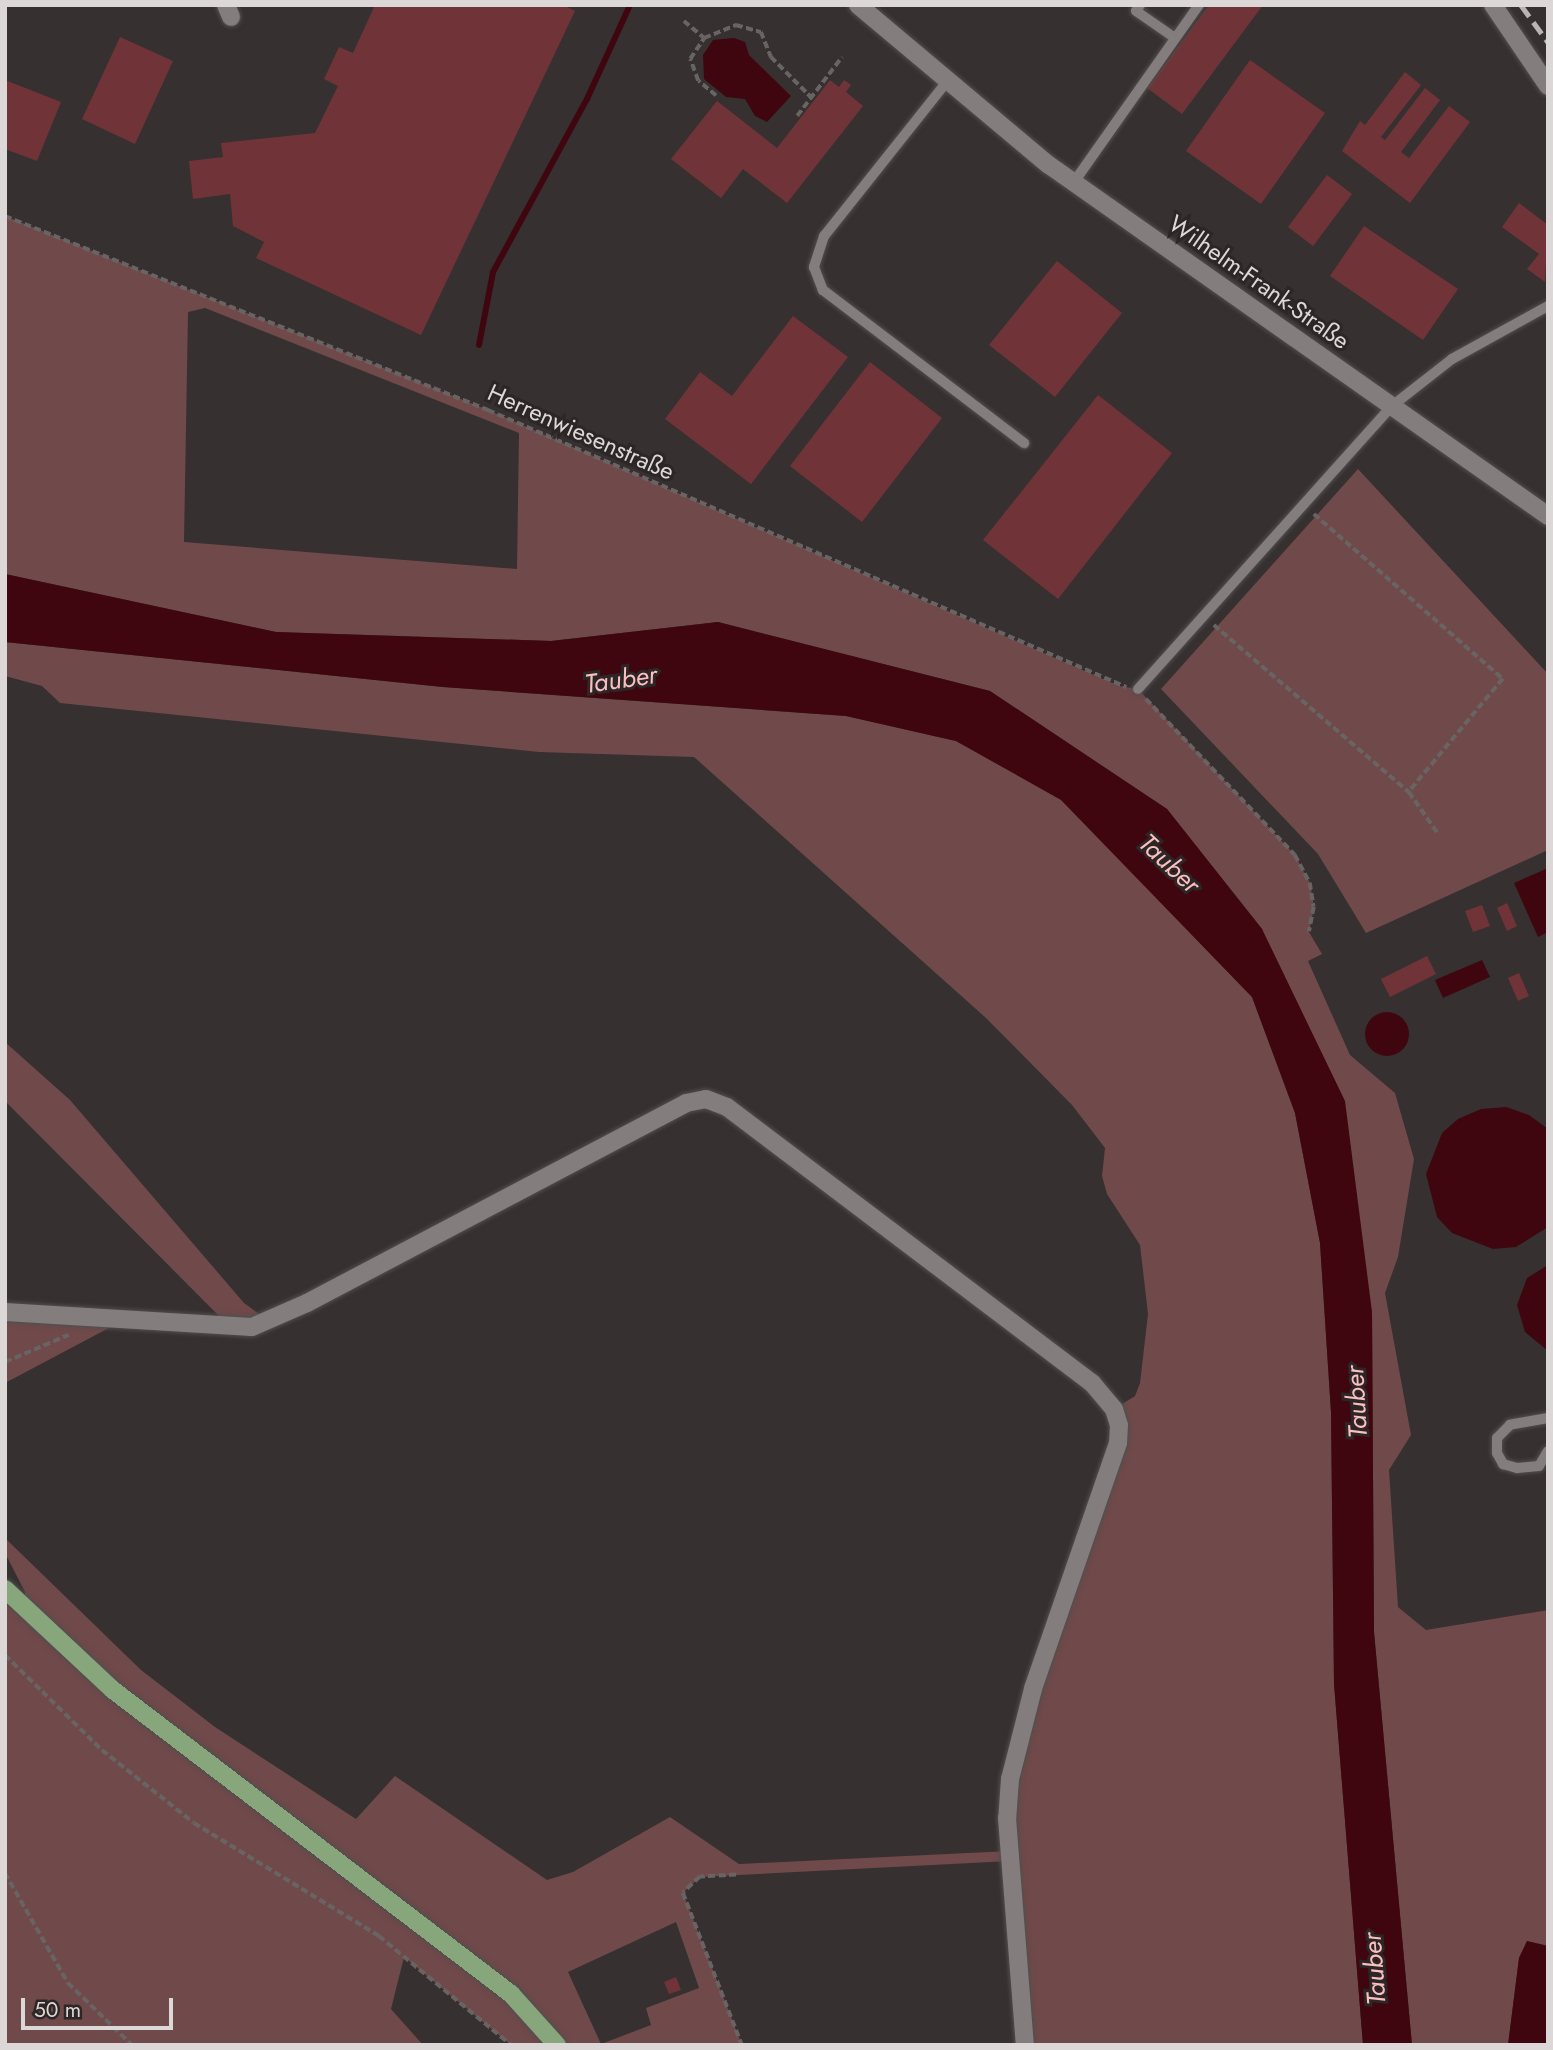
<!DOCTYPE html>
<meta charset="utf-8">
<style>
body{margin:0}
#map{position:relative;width:1553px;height:2050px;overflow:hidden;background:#363030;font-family:Jost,sans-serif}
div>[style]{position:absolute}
.green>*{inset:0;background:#70494a}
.water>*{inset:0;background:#3f0610}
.round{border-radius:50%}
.stream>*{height:6px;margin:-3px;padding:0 3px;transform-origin:3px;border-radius:3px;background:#3f0610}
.building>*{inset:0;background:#703438}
.path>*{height:3.5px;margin-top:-1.75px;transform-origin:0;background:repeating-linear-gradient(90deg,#696464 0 7px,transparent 0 10.5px)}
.roads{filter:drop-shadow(0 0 2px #524e4e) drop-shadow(0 0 2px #524e4e)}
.service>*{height:10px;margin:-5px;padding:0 5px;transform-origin:5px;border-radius:5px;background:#847d7d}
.minor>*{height:18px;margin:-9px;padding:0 9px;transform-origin:9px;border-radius:9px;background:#847d7d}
.primary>*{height:18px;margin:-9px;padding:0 9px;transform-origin:9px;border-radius:9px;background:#87a67c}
.rail>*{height:5px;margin-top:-2.5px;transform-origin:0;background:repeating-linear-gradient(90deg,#b9b5b5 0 14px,transparent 0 21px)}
span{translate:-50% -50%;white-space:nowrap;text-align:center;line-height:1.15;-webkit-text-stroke:6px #2c2626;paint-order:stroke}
.street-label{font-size:24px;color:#dcd8d8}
.water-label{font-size:26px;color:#fbbfc0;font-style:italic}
.frame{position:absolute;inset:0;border:7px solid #dcd8d8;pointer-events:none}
.scale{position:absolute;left:21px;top:1998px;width:152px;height:32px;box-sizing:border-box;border:4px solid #dcd8d8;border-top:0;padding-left:9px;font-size:21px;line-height:24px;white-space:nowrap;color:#dcd8d8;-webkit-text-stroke:5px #2c2626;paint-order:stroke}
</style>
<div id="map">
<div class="green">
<i style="clip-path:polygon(evenodd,5px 216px,488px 410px,1119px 686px,1138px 689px,1295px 855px,1310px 883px,1314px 907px,1309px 932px,1322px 954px,1308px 961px,1350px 1055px,1395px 1093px,1414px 1159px,1398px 1257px,1385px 1293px,1411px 1435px,1389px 1470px,1398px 1607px,1426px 1630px,1548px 1610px,1548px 1946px,1527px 1941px,1519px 1958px,1508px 2045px,1412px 2045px,1374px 1632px,1372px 1312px,1262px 929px,1167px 809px,990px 691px,718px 622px,551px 641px,276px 632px,5px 574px,5px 216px,205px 308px,519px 433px,517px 569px,184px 542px,188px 312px,205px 308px)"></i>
<i style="clip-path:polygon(1358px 469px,1548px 674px,1548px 850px,1366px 933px,1318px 854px,1161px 689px)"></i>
<i style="clip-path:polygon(evenodd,5px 642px,443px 687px,846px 716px,956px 741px,1061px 799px,1252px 997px,1295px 1113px,1320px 1243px,1331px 1412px,1334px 1684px,1363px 2045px,1025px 2045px,1010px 1861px,700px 1877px,683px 1893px,742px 2045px,511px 2045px,404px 1957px,391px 2009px,423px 2045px,5px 2045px,5px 1589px,24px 1606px,25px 1592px,5px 1553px,5px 1538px,141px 1670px,215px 1727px,356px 1819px,395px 1776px,547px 1880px,573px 1872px,670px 1817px,739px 1864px,1009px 1851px,1010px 1779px,1105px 1481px,1114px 1409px,1135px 1396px,1140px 1383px,1148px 1314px,1140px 1245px,1107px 1194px,1102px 1176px,1105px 1148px,1072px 1105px,986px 1018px,694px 757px,539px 752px,60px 703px,42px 686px,5px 676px,5px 642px,676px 1922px,699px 1988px,646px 2008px,651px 2025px,601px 2044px,568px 1972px,676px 1922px)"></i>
<i style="clip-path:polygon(5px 1042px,70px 1100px,244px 1303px,269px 1321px,229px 1326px,5px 1101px)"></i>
<i style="clip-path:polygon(5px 1312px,124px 1320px,5px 1383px)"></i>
</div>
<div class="water">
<i style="clip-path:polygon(734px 38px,745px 42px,749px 55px,791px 96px,767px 122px,755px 116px,745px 99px,726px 97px,704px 79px,703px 55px,713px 40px)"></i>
<i style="clip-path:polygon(5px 574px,276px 632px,551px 641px,718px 622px,990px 691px,1167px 809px,1262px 929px,1345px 1101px,1372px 1312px,1374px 1632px,1412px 2045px,1363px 2045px,1334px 1684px,1331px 1412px,1320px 1243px,1295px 1113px,1252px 997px,1061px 800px,956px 741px,846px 716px,443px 687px,5px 642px)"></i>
<i style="clip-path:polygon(1548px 868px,1548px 932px,1538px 937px,1514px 883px)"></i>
<i style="clip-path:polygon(1482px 960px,1490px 977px,1443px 998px,1435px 980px)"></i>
<i class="round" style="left:1365px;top:1012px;width:44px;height:44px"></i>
<i style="clip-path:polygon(1506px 1107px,1529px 1115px,1548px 1129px,1548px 1227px,1516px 1247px,1493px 1249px,1452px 1233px,1437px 1217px,1426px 1174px,1442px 1133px,1458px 1119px,1481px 1109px)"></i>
<i style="clip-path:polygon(1548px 1265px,1548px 1351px,1525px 1332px,1517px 1305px,1527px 1278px)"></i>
<i style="clip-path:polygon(1527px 1941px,1548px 1946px,1548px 2045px,1508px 2045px,1519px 1958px)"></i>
</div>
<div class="stream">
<i style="left:479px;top:345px;width:74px;rotate:-79.1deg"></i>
<i style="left:493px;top:272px;width:197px;rotate:-61.5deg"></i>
<i style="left:587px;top:99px;width:103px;rotate:-65.4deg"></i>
</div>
<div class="building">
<i style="clip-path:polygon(375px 5px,563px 5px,575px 11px,421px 335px,256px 258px,264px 242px,233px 226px,230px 194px,193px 199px,189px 161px,223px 157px,221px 143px,315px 133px,338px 86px,324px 79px,339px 47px,353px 53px)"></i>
<i style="clip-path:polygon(1209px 5px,1263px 5px,1182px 114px,1147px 88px)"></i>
<i style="clip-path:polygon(120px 37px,173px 61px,135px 144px,82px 119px)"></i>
<i style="clip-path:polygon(1250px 60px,1325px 113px,1261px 204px,1186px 151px)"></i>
<i style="clip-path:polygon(1405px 72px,1421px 85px,1381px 137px,1385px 140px,1425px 88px,1440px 100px,1401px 152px,1409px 158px,1449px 106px,1470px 122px,1410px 203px,1342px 151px,1360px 121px,1365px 125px)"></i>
<i style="clip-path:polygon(5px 80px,61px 102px,37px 161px,5px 149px)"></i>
<i style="clip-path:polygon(830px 80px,839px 87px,844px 80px,851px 85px,846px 92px,863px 106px,787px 203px,743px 169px,721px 198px,671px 159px,717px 101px,777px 148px)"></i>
<i style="clip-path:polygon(1327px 175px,1352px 194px,1313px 246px,1288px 227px)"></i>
<i style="clip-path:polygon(1519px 203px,1548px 225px,1545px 282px,1527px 269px,1539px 254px,1502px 227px)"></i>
<i style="clip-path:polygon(1364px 226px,1458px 289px,1423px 340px,1330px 276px)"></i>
<i style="clip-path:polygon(1057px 261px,1122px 313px,1055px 397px,989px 345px)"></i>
<i style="clip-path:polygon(793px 316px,848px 357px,751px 484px,665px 419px,700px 372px,732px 396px)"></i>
<i style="clip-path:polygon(870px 362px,942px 418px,862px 522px,790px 466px)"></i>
<i style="clip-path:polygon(1098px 395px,1172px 453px,1058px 599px,983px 540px)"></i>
<i style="clip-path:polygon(1507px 903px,1517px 926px,1507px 931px,1497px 908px)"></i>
<i style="clip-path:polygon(1482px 905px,1490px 926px,1473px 932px,1465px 911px)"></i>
<i style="clip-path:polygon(1427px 956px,1436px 974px,1390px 997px,1381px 979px)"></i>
<i style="clip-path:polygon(1519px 973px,1529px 996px,1518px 1001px,1508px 978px)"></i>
<i style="clip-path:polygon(676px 1977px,681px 1990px,669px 1994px,664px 1982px)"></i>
</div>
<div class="path">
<i style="left:684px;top:21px;width:26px;rotate:40deg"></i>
<i style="left:716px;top:96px;width:23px;rotate:-140deg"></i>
<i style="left:698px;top:81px;width:23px;rotate:-110deg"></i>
<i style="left:690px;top:59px;width:25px;rotate:-56deg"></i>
<i style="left:704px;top:38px;width:35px;rotate:-22deg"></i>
<i style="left:736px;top:25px;width:26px;rotate:16deg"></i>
<i style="left:761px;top:32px;width:27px;rotate:68deg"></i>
<i style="left:771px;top:57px;width:57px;rotate:45deg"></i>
<i style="left:797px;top:116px;width:74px;rotate:-52.7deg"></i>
<i style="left:5px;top:216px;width:521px;rotate:21.88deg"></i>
<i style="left:488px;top:410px;width:696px;rotate:23.47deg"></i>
<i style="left:1314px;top:514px;width:251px;rotate:41.1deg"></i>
<i style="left:1503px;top:679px;width:147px;rotate:129.8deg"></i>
<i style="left:1214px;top:625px;width:257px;rotate:40.6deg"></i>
<i style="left:1409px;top:792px;width:52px;rotate:55.1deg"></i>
<i style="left:1146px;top:699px;width:216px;rotate:46.3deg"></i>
<i style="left:1295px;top:855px;width:32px;rotate:62deg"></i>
<i style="left:1310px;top:883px;width:24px;rotate:81deg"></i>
<i style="left:1314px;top:907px;width:25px;rotate:101deg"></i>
<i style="left:5px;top:1362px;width:69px;rotate:-23.2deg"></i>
<i style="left:5px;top:1655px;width:136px;rotate:44.4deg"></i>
<i style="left:102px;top:1750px;width:117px;rotate:38.4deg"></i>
<i style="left:194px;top:1823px;width:217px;rotate:31.4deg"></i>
<i style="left:379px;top:1936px;width:171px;rotate:39.5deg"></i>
<i style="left:5px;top:1873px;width:127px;rotate:60.2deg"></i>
<i style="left:68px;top:1983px;width:89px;rotate:44.1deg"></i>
<i style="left:736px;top:1875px;width:36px;rotate:177deg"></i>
<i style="left:700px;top:1877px;width:23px;rotate:137deg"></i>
<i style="left:683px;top:1893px;width:163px;rotate:68.8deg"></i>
</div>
<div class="roads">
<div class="service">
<i style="left:1140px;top:5px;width:7px;rotate:124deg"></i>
<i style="left:1136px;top:11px;width:47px;rotate:34.7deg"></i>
<i style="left:949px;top:79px;width:201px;rotate:128.5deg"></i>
<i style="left:824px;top:236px;width:33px;rotate:108deg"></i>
<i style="left:814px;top:267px;width:25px;rotate:69deg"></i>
<i style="left:823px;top:290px;width:253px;rotate:37.3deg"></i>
<i style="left:1074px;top:182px;width:217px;rotate:-54.8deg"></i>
<i style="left:1138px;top:689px;width:380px;rotate:-48.1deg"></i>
<i style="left:1392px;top:406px;width:76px;rotate:-38.1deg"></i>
<i style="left:1452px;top:359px;width:110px;rotate:-28.9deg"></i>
<i style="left:1548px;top:1418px;width:39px;rotate:170deg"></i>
<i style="left:1510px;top:1425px;width:18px;rotate:135deg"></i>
<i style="left:1497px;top:1438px;width:15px;rotate:90deg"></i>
<i style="left:1497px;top:1453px;width:13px;rotate:61deg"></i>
<i style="left:1503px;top:1464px;width:15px;rotate:16deg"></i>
<i style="left:1517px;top:1468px;width:22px;rotate:-5deg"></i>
<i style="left:1539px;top:1466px;width:17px;rotate:-59deg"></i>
</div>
<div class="minor">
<i style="left:226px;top:5px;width:13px;rotate:67deg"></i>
<i style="left:858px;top:5px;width:249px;rotate:40deg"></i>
<i style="left:1049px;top:165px;width:610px;rotate:35.12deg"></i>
<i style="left:1493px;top:5px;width:98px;rotate:55.8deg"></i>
<i style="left:5px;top:1312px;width:247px;rotate:3.5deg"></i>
<i style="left:252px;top:1327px;width:60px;rotate:-23.6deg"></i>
<i style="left:307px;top:1303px;width:429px;rotate:-27.8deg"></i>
<i style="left:686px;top:1103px;width:20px;rotate:-11deg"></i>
<i style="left:706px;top:1099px;width:22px;rotate:21deg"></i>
<i style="left:727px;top:1107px;width:458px;rotate:37.1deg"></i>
<i style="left:1092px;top:1383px;width:34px;rotate:50deg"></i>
<i style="left:1114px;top:1409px;width:17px;rotate:73deg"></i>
<i style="left:1119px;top:1425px;width:18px;rotate:93deg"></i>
<i style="left:1118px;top:1443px;width:260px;rotate:109.1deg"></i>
<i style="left:1033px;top:1689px;width:93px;rotate:104.3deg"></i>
<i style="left:1010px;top:1779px;width:39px;rotate:94deg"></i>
<i style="left:1007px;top:1818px;width:228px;rotate:85.5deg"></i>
</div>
<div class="primary">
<i style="left:5px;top:1589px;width:148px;rotate:43.1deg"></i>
<i style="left:113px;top:1690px;width:501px;rotate:37.37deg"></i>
<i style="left:511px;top:1994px;width:69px;rotate:48deg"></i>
</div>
</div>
<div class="rail">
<i style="left:1521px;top:5px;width:46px;rotate:53.9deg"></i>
</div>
<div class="street-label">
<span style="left:1259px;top:282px;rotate:35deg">Wilhelm-Frank-Straße</span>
<span style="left:581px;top:432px;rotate:24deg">Herrenwiesenstraße</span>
</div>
<div class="water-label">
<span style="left:621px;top:680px;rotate:-8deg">Tauber</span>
<span style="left:1169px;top:864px;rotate:43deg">Tauber</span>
<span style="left:1357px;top:1402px;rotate:-93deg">Tauber</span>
<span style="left:1375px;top:1969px;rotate:-94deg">Tauber</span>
</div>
<div class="frame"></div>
<div class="scale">50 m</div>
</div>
